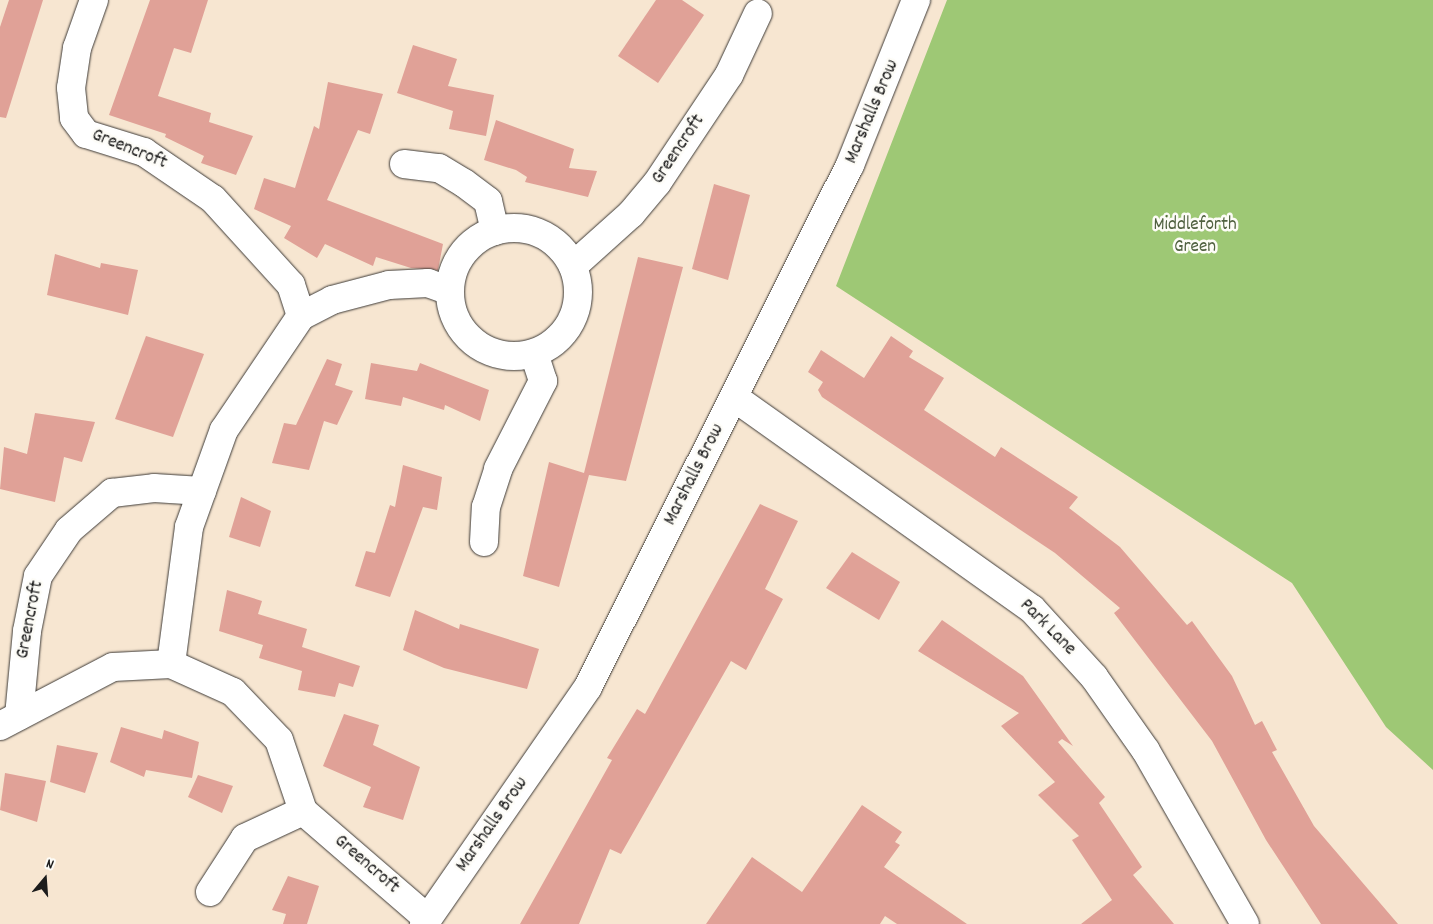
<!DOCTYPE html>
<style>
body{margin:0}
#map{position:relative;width:1433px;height:924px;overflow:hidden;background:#f7e6d1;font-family:Dekko,sans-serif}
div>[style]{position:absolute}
.green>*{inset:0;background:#9ec875}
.building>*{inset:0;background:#e0a197}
.roads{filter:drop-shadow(0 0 1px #3d3a37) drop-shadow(0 0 1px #3d3a37)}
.minor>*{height:28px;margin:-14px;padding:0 14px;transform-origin:14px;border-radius:14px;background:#fff}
.minor>.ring{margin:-14px;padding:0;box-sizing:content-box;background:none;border:28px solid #fff;border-radius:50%}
span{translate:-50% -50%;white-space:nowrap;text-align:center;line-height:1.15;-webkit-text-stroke:5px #fdfcf7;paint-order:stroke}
.street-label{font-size:19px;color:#1c1c1c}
.park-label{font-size:19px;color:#506140}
.north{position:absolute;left:20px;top:854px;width:50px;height:50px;-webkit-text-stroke:4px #fdfcf7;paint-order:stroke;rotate:18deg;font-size:14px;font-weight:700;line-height:20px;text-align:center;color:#1c1c1c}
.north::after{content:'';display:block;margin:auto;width:18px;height:22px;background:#1c1c1c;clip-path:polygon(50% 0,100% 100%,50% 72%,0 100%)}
</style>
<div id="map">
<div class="green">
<i style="clip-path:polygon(947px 0,1433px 0,1433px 770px,1386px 727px,1292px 583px,836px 286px)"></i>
</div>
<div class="building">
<i style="clip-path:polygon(9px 0,43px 0,6px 118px,0 117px,0 27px)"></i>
<i style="clip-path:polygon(150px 0,208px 0,191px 53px,174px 48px,158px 96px,211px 113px,209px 122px,253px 136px,236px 175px,201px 163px,204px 156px,165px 137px,166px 134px,109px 115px)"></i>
<i style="clip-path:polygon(656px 0,682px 0,704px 15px,658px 83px,618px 56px)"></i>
<i style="clip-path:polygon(413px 45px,457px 59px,448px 86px,494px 95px,486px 136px,449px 129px,453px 111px,397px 93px)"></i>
<i style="clip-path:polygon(328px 82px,383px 94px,370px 134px,358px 130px,327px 200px,443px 244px,438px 270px,411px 268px,376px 257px,373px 266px,325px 244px,317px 258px,284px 238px,291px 226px,254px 209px,264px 178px,295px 188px,314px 126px,319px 129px)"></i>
<i style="clip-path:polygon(496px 120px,574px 149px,569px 168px,597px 171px,588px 197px,525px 182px,527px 177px,516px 170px,484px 160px)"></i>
<i style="clip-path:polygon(714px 184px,750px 195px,728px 280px,692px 269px)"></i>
<i style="clip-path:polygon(55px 254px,100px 268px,101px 263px,138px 270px,128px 315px,47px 295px)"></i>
<i style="clip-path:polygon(638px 257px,683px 267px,626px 481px,589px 475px,559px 587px,523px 576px,549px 462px,584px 473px)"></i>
<i style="clip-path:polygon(146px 336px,204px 354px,173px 437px,115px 419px)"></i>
<i style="clip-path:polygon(891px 336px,913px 351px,909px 357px,944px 378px,924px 410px,995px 457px,1001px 447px,1078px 497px,1069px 508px,1120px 547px,1187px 625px,1192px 621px,1232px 676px,1255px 725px,1262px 721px,1277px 750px,1272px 752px,1314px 826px,1398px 924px,1321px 924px,1266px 840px,1212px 741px,1114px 613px,1120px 608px,1055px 553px,822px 397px,818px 390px,823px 382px,808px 372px,821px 350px,864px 378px)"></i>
<i style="clip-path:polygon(327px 359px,342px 364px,335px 385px,353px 391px,337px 425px,324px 421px,309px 470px,272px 463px,284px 423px,296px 425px)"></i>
<i style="clip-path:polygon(371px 363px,417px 371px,420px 363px,489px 390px,480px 421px,445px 405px,444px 410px,403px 397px,401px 406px,365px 399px)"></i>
<i style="clip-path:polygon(35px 413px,95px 422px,82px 462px,64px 457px,55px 502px,0 489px,4px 447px,27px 454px)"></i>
<i style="clip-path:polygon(403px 465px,442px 477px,437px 510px,423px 507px,390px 597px,355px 586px,366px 551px,375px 553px,390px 505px,395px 507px)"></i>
<i style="clip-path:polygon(241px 497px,271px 511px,260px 547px,229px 537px)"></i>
<i style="clip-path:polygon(760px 504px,798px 521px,765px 589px,783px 599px,746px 670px,731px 661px,621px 854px,610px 849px,579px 924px,520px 924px,612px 760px,607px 758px,637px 709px,645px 714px)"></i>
<i style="clip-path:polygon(852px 552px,900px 582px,879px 620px,826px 588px)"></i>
<i style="clip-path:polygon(227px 590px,262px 601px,258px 614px,307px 629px,302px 647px,360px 666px,353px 687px,339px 683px,335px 697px,298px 690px,302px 671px,259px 658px,263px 645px,219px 631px)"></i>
<i style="clip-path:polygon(415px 610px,459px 629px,460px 624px,539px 649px,527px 689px,444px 668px,403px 650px)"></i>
<i style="clip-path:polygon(942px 620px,1023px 676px,1073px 746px,1062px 739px,1058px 742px,1105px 797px,1099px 803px,1142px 867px,1133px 875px,1174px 924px,1081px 924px,1112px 900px,1072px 840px,1079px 836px,1038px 795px,1055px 782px,1001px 726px,1019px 713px,918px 651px)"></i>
<i style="clip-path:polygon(344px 714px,379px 725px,373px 745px,420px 767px,403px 820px,363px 807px,371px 787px,323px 766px)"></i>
<i style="clip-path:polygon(121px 727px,162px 739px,164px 730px,199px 742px,192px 778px,146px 770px,144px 777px,110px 762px)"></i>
<i style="clip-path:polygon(57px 745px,98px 753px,85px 793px,50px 782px)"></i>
<i style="clip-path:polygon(5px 773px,46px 781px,37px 822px,0 810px)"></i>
<i style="clip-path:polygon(198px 775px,233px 786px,222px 813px,188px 797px)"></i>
<i style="clip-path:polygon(862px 805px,902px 832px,895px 842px,900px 845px,884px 867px,967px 924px,897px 924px,885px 916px,880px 924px,706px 924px,752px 857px,802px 892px)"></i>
<i style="clip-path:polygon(288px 876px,319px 886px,307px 924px,283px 924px,286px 914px,272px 910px)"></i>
</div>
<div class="roads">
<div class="minor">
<i style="left:94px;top:0;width:51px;rotate:109.5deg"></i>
<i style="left:77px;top:48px;width:40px;rotate:98.5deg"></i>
<i style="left:71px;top:88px;width:30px;rotate:84deg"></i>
<i style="left:74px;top:118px;width:20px;rotate:53deg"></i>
<i style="left:86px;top:134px;width:61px;rotate:17.2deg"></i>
<i style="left:144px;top:152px;width:83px;rotate:34.3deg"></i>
<i style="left:213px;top:199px;width:116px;rotate:47.8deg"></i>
<i style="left:291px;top:285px;width:33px;rotate:72deg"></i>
<i style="left:404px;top:164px;width:35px;rotate:7deg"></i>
<i style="left:439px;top:168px;width:29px;rotate:31deg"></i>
<i style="left:464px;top:183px;width:30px;rotate:37deg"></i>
<i style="left:488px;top:201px;width:31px;rotate:77deg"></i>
<i class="ring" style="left:450px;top:228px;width:100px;height:100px"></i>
<i style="left:573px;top:266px;width:78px;rotate:-41.9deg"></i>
<i style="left:631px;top:214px;width:40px;rotate:-50deg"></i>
<i style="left:657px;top:183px;width:130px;rotate:-56.3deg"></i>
<i style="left:729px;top:75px;width:68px;rotate:-64.9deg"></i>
<i style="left:735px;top:398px;width:364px;rotate:35.4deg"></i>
<i style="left:1032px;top:609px;width:92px;rotate:47.6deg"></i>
<i style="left:1094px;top:677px;width:90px;rotate:54.9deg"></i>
<i style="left:1146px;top:751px;width:199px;rotate:60.2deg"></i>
<i style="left:484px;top:542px;width:35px;rotate:-87deg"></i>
<i style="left:486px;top:507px;width:40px;rotate:-72deg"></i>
<i style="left:498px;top:469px;width:99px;rotate:-62.9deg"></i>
<i style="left:543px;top:381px;width:29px;rotate:-108deg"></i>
<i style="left:171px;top:664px;width:138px;rotate:-82.5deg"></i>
<i style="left:189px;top:527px;width:103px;rotate:-70.2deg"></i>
<i style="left:224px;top:430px;width:138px;rotate:-56deg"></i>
<i style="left:301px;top:316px;width:35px;rotate:-27deg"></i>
<i style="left:332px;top:300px;width:59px;rotate:-14.7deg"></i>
<i style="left:389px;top:285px;width:39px;rotate:-3deg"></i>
<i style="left:428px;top:283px;width:23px;rotate:20deg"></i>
<i style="left:19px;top:716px;width:85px;rotate:-84.6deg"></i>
<i style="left:27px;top:631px;width:56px;rotate:-78.7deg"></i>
<i style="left:38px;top:576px;width:55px;rotate:-56deg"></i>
<i style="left:69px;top:530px;width:57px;rotate:-40.7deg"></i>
<i style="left:112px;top:493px;width:42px;rotate:-6.8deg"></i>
<i style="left:154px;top:488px;width:48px;rotate:3.6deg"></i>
<i style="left:0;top:726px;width:127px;rotate:-27.6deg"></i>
<i style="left:113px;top:667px;width:58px;rotate:-3deg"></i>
<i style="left:171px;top:664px;width:68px;rotate:24.3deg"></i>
<i style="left:233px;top:692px;width:66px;rotate:46.2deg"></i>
<i style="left:279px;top:740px;width:75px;rotate:71.3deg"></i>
<i style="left:303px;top:811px;width:165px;rotate:40.8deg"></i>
<i style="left:210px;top:892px;width:64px;rotate:-57.1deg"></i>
<i style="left:245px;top:838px;width:64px;rotate:-25deg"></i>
<i style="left:424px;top:924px;width:288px;rotate:-55.3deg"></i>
<i style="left:588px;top:687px;width:584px;rotate:-63.35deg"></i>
<i style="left:850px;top:165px;width:178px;rotate:-68.2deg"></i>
</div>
</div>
<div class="street-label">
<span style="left:873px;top:112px;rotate:-67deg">Marshalls Brow</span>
<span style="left:129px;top:150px;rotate:22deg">Greencroft</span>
<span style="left:679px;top:150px;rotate:-56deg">Greencroft</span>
<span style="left:695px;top:475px;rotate:-63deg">Marshalls Brow</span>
<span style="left:31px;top:620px;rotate:-79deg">Greencroft</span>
<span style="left:1047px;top:628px;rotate:45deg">Park Lane</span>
<span style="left:493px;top:825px;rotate:-55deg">Marshalls Brow</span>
<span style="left:366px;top:865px;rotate:41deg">Greencroft</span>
</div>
<div class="park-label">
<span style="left:1195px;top:237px">Middleforth<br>Green</span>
</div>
<div class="north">N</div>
</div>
